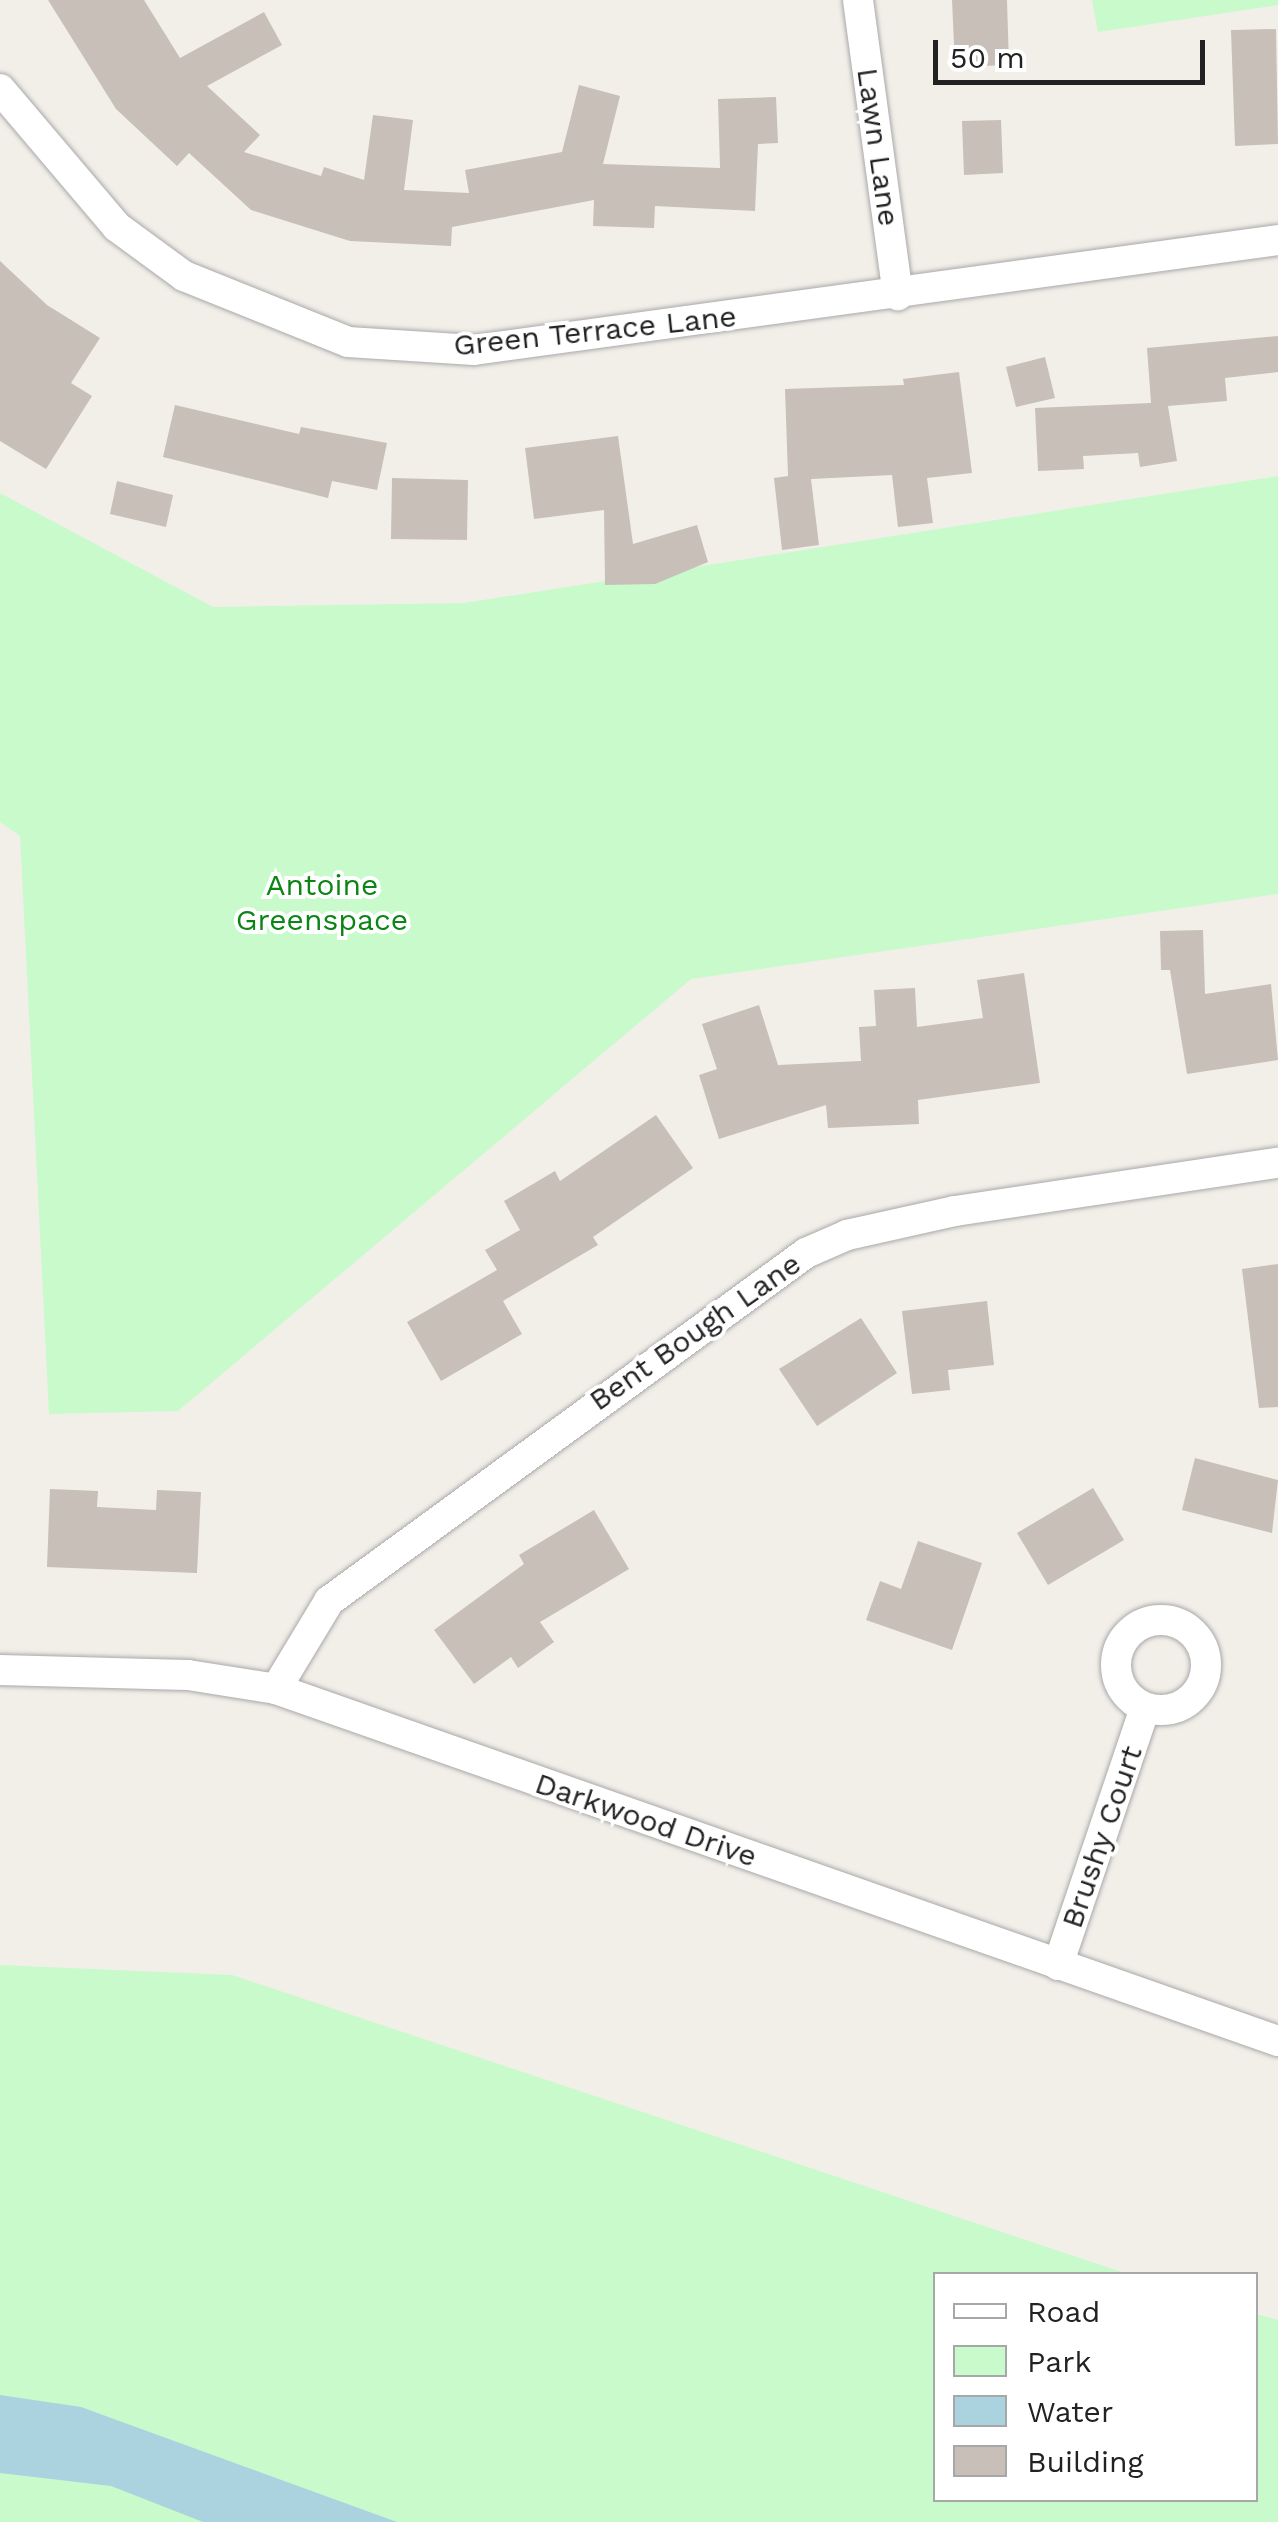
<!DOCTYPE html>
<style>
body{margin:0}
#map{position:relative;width:1278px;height:2522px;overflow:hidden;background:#f2efe9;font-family:"Work Sans",sans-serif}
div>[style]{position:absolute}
.park>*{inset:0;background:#c8facc}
.water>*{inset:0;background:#aad3df}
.building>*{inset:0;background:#c7bfb8}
.roads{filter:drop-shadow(0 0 2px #a9a9a9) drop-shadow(0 0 2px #a9a9a9)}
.street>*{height:30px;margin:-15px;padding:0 15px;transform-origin:15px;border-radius:15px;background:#fff}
.street>.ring{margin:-15px;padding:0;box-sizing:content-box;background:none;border:30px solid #fff;border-radius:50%}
span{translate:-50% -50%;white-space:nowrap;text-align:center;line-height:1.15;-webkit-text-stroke:8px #fff;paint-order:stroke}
.street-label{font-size:30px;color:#222}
.park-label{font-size:30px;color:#0c8416}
.legend{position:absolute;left:933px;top:2272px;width:325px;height:230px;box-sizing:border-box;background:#fff;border:2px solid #a7a7a7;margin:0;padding:12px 18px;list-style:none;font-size:30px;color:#222}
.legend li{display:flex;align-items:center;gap:20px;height:50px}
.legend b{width:50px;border:2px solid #a7a7a7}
.scale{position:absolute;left:933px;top:40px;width:272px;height:45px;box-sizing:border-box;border:5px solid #222;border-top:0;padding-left:12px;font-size:30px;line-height:35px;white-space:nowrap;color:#222;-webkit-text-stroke:8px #fff;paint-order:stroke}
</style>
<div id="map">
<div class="park">
<i style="clip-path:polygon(1092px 0,1278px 0,1278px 5px,1098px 32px)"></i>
<i style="clip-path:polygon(1278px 476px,1278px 894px,691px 979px,178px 1411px,49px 1414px,20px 836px,0 822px,0 493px,213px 607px,464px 603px)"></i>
<i style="clip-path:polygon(0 1965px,232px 1975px,1128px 2274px,936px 2274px,936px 2500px,1256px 2500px,1256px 2314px,1278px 2320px,1278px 2522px,0 2522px)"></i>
</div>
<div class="water">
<i style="clip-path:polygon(0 2395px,81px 2407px,397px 2522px,203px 2522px,111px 2486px,0 2473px)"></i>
</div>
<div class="building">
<i style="clip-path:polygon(48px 0,144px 0,180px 58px,264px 12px,282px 45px,207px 86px,260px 135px,244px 152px,321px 176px,324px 167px,364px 180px,373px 115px,413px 120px,404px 190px,469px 193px,465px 170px,562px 152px,579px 85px,620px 96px,603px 164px,720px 168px,718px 99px,776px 97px,778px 143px,758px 144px,755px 211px,655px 206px,654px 228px,593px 226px,594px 200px,452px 227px,451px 246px,350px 241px,251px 210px,189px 153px,177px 166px,116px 109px)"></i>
<i style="clip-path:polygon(952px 0,1007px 0,1009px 65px,955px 67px)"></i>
<i style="clip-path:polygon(1276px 29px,1278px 144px,1235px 146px,1231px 30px)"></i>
<i style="clip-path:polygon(1001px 120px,1003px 173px,964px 175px,962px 121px)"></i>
<i style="clip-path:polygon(0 261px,47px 305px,100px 338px,71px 383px,92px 396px,46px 469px,0 441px)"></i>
<i style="clip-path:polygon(1278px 336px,1278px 372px,1225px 378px,1227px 401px,1168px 406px,1177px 461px,1140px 467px,1138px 453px,1083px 456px,1084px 469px,1038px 471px,1035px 408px,1151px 403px,1147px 348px)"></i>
<i style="clip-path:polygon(1045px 357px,1055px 398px,1016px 407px,1006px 367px)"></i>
<i style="clip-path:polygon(959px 372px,972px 473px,927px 478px,933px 523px,898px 527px,892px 475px,811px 479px,819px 545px,782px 550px,774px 478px,788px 476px,785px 389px,904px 385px,903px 379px)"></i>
<i style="clip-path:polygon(175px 405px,299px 434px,301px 427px,387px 443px,377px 490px,332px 481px,328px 498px,163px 457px)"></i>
<i style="clip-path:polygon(618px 436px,633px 544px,697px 525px,708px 562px,655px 584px,605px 585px,604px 510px,534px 519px,525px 448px)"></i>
<i style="clip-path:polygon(392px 478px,468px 480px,467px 540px,391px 539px)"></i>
<i style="clip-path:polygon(117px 481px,173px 495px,166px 527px,110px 514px)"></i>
<i style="clip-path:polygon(1203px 930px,1205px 994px,1271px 984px,1278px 1060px,1187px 1074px,1170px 970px,1161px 970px,1160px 931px)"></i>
<i style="clip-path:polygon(1024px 973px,1040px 1083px,918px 1100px,919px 1124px,828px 1128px,826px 1105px,719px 1139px,699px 1075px,717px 1069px,702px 1024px,759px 1005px,778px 1065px,861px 1061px,859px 1027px,876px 1026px,874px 990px,915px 988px,917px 1027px,983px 1018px,977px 980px)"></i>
<i style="clip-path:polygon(656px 1115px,693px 1168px,593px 1237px,598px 1245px,503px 1301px,522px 1334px,441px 1381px,407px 1322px,497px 1270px,485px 1250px,520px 1230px,504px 1201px,555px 1171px,560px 1181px)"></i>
<i style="clip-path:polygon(1278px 1264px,1278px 1407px,1259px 1408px,1242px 1269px)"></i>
<i style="clip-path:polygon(987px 1301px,994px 1365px,948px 1370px,950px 1390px,912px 1394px,902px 1311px)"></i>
<i style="clip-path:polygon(861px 1318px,897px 1373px,817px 1426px,779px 1369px)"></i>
<i style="clip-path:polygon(1195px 1458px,1278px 1480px,1272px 1533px,1182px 1510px)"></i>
<i style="clip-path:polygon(1093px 1488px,1124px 1540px,1048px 1585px,1017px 1533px)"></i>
<i style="clip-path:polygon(50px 1489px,98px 1491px,97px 1507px,156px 1510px,157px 1490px,201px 1492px,197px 1573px,47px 1567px)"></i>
<i style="clip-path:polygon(594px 1510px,629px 1569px,540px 1622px,554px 1642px,518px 1668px,511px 1657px,474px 1684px,434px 1630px,524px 1564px,519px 1555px)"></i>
<i style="clip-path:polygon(918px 1541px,982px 1563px,952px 1650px,866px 1620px,880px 1581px,901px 1589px)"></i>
</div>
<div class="roads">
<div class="street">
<i style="left:858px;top:0;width:298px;rotate:82.3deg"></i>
<i style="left:0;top:89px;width:181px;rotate:49.7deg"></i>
<i style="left:117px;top:227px;width:83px;rotate:36.2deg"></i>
<i style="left:184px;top:276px;width:177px;rotate:21.9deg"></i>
<i style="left:348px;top:342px;width:126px;rotate:3.6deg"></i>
<i style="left:474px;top:350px;width:811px;rotate:-7.79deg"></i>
<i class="ring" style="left:1116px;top:1620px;width:60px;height:60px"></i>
<i style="left:0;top:1670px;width:188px;rotate:1.5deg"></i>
<i style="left:188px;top:1675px;width:89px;rotate:9deg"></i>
<i style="left:276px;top:1689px;width:1062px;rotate:19.36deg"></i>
<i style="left:276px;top:1689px;width:103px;rotate:-58.9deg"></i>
<i style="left:329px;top:1601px;width:590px;rotate:-36.11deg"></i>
<i style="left:806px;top:1253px;width:45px;rotate:-23.7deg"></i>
<i style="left:847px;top:1235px;width:111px;rotate:-12.5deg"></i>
<i style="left:955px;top:1211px;width:327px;rotate:-8.5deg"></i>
<i style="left:1058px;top:1965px;width:271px;rotate:-71.3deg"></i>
</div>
</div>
<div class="street-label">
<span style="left:878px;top:147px;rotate:82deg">Lawn Lane</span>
<span style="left:595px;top:331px;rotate:-6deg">Green Terrace Lane</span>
<span style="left:695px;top:1332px;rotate:-35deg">Bent Bough Lane</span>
<span style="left:646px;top:1820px;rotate:19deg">Darkwood Drive</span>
<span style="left:1102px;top:1837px;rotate:-71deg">Brushy Court</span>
</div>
<div class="park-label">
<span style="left:322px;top:902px">Antoine<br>Greenspace</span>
</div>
<ul class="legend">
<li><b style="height:12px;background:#fff"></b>Road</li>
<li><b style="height:28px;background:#c8facc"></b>Park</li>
<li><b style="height:28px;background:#aad3df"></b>Water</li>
<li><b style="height:28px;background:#c7bfb8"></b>Building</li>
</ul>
<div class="scale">50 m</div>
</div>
